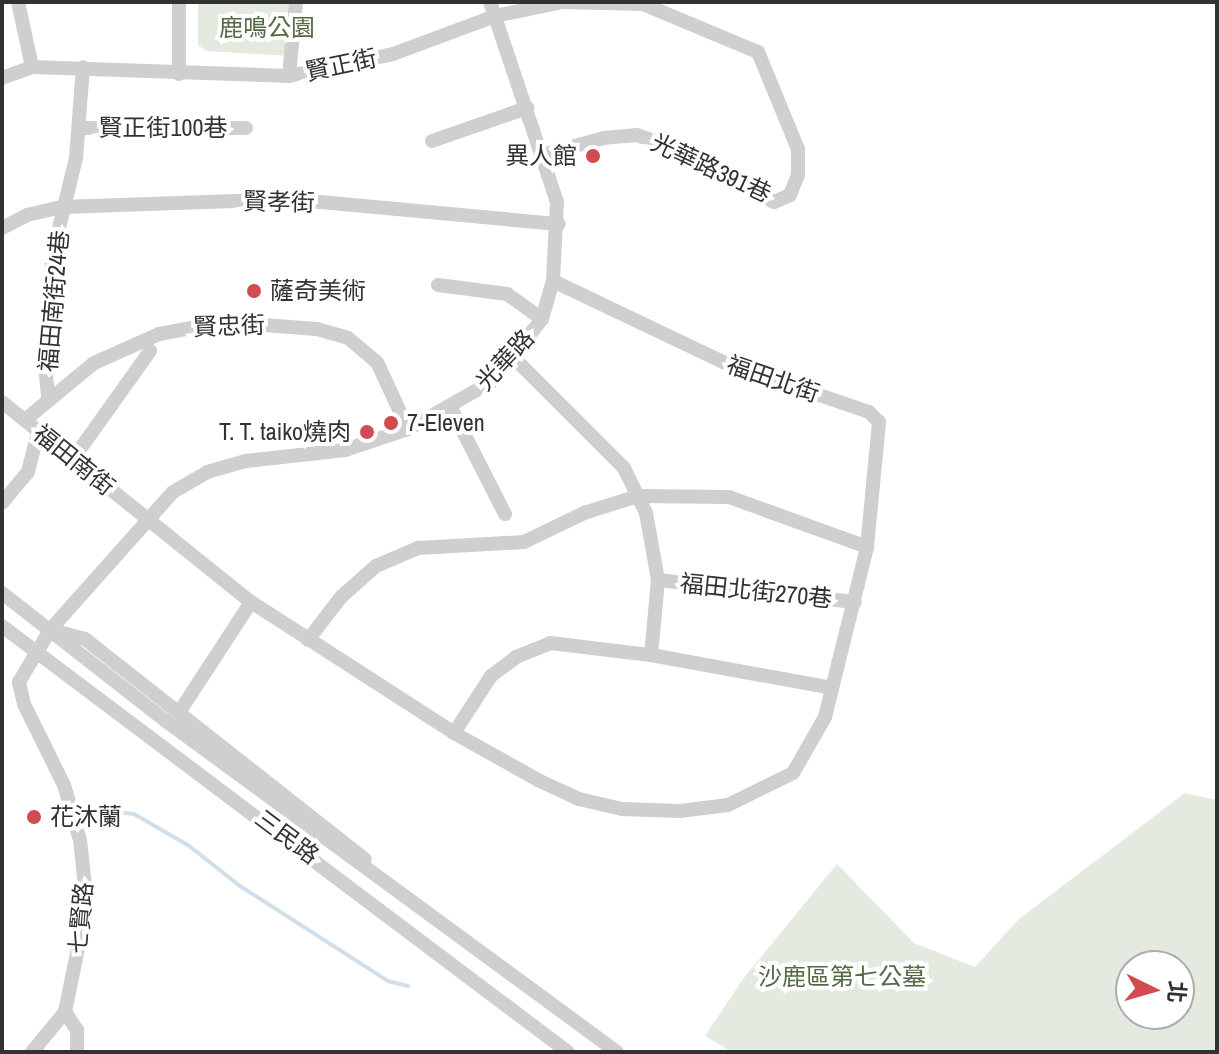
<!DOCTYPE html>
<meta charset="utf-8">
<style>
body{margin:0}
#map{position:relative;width:1219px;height:1054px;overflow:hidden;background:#fff;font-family:"Archivo Narrow","Noto Sans TC",sans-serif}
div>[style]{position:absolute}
.green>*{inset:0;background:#e4eadf}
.stream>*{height:4px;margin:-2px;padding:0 2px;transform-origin:2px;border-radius:2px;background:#d1dfea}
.minor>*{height:14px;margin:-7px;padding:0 7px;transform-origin:7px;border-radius:7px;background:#cfcfcf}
.dots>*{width:22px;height:22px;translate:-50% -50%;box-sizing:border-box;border:4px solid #fff;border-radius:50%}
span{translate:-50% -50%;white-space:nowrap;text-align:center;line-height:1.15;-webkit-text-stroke:8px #fff;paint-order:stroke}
.park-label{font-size:24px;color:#546944}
.street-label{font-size:24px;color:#323232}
.poi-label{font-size:24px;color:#323232}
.right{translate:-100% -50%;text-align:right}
.left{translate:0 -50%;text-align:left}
.frame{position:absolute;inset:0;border:4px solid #323232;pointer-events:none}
.north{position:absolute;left:1115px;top:950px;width:80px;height:80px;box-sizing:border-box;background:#fff;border:2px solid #adadad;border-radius:50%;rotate:95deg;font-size:22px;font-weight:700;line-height:32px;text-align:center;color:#323232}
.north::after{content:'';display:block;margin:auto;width:28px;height:36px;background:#d04c51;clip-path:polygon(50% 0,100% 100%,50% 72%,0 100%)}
</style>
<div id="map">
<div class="green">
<i style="clip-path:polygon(198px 2px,298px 2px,292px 56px,207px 51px,198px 45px)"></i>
<i style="clip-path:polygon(evenodd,1185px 793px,1217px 800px,1217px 1052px,732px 1052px,705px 1036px,743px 979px,837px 864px,914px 943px,975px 967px,1019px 919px,1185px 793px,1131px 966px,1179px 966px,1179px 1014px,1131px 1014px,1131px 966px)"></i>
</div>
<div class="stream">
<i style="left:82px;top:814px;width:20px;rotate:-11deg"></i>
<i style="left:102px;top:810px;width:32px;rotate:7deg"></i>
<i style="left:134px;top:814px;width:62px;rotate:29.9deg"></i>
<i style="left:188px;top:845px;width:66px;rotate:38.3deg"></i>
<i style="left:240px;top:886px;width:176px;rotate:32.7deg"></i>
<i style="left:388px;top:981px;width:21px;rotate:14deg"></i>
<i style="left:43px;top:1052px;width:1px;rotate:-90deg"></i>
</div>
<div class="minor">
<i style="left:18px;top:2px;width:66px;rotate:77.8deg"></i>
<i style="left:179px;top:74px;width:72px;rotate:-90deg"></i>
<i style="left:289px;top:76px;width:74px;rotate:-84.6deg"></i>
<i style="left:2px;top:78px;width:32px;rotate:-20deg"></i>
<i style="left:32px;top:67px;width:257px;rotate:2deg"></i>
<i style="left:289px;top:76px;width:106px;rotate:-11.9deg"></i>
<i style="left:393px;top:54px;width:109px;rotate:-20.4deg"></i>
<i style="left:495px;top:16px;width:68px;rotate:-11.8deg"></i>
<i style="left:562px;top:2px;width:81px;rotate:1.4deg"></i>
<i style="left:643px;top:4px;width:125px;rotate:22.7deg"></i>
<i style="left:758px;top:52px;width:105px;rotate:67.6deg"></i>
<i style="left:798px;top:149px;width:26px;rotate:90deg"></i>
<i style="left:798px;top:175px;width:22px;rotate:112deg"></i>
<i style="left:790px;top:195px;width:17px;rotate:156deg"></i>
<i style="left:774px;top:202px;width:113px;rotate:-151.4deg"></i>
<i style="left:675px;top:148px;width:40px;rotate:-161.1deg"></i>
<i style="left:637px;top:135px;width:33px;rotate:175deg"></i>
<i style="left:604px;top:138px;width:64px;rotate:164.7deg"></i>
<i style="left:80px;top:128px;width:166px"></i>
<i style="left:432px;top:141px;width:101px;rotate:-19.2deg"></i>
<i style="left:2px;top:228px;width:28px;rotate:-27deg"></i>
<i style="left:27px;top:215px;width:37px;rotate:-13deg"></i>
<i style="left:63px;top:207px;width:225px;rotate:-2deg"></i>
<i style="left:288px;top:199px;width:272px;rotate:5.3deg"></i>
<i style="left:438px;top:285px;width:70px;rotate:7.4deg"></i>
<i style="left:507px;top:294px;width:43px;rotate:35.5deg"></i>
<i style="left:514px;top:358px;width:156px;rotate:45deg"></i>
<i style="left:624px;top:468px;width:50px;rotate:63.9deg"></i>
<i style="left:646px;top:513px;width:68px;rotate:79.8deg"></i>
<i style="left:658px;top:580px;width:75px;rotate:95.3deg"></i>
<i style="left:48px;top:396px;width:42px;rotate:-95.4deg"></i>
<i style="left:44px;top:354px;width:101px;rotate:-84.9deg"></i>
<i style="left:53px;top:253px;width:98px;rotate:-76.4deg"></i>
<i style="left:76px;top:158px;width:91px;rotate:-85.6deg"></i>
<i style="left:2px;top:402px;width:319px;rotate:38.8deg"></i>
<i style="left:251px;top:602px;width:242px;rotate:32.8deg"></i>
<i style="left:454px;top:733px;width:98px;rotate:29.2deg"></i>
<i style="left:540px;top:781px;width:43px;rotate:24.8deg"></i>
<i style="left:579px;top:799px;width:44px;rotate:13.1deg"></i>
<i style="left:622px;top:809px;width:58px;rotate:2deg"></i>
<i style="left:680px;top:811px;width:48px;rotate:-7.1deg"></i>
<i style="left:728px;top:805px;width:72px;rotate:-26.2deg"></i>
<i style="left:793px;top:773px;width:64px;rotate:-60.3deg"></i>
<i style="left:825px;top:717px;width:175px;rotate:-76.1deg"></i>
<i style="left:867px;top:547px;width:126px;rotate:-84.5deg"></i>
<i style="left:879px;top:422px;width:14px;rotate:-135deg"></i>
<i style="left:869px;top:412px;width:154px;rotate:-161.1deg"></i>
<i style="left:723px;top:362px;width:188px;rotate:-154.5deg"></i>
<i style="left:451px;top:408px;width:119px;rotate:63deg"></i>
<i style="left:25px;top:420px;width:89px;rotate:-39.6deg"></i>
<i style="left:94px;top:363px;width:71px;rotate:-24deg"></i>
<i style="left:159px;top:334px;width:65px;rotate:-10.6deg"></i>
<i style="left:223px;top:322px;width:94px;rotate:4.3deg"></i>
<i style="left:317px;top:329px;width:32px;rotate:16deg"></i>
<i style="left:348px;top:338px;width:38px;rotate:40deg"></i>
<i style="left:377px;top:362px;width:74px;rotate:65.2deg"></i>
<i style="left:73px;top:459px;width:133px;rotate:-54.5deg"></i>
<i style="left:2px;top:503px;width:40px;rotate:-50deg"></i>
<i style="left:28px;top:472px;width:41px;rotate:-76deg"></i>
<i style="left:658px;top:580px;width:198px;rotate:6.4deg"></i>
<i style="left:2px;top:593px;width:208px;rotate:38deg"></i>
<i style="left:166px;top:721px;width:559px;rotate:36.28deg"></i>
<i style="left:2px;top:626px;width:708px;rotate:36.97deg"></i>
<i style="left:59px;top:632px;width:27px;rotate:15deg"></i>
<i style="left:85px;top:639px;width:356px;rotate:38.2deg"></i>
<i style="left:308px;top:640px;width:54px;rotate:-52.5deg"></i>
<i style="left:341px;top:597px;width:47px;rotate:-41.5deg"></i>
<i style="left:376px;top:566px;width:46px;rotate:-23.2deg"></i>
<i style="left:418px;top:548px;width:106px;rotate:-3.2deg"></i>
<i style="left:524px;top:542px;width:67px;rotate:-25.8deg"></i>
<i style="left:584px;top:513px;width:57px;rotate:-17.5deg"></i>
<i style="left:638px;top:496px;width:91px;rotate:0.6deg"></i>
<i style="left:729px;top:497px;width:147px;rotate:19.9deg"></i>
<i style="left:180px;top:711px;width:130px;rotate:-56.9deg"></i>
<i style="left:454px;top:733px;width:68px;rotate:-57deg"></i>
<i style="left:491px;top:676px;width:31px;rotate:-37deg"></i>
<i style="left:516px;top:657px;width:37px;rotate:-22deg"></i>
<i style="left:550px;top:643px;width:102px;rotate:6.8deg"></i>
<i style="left:651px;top:655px;width:184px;rotate:10.3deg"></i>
<i style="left:65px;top:1012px;width:22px;rotate:56deg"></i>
<i style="left:77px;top:1030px;width:22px;rotate:90deg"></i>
<i style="left:32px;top:1052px;width:52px;rotate:-50.5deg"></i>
<i style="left:65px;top:1012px;width:110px;rotate:-78.5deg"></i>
<i style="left:87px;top:904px;width:64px;rotate:-96.2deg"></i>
<i style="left:80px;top:840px;width:57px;rotate:-106.2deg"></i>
<i style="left:64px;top:785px;width:90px;rotate:-116.3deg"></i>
<i style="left:24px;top:704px;width:23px;rotate:-103deg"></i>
<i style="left:19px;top:682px;width:61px;rotate:-59.2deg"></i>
<i style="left:50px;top:630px;width:185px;rotate:-48.3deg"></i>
<i style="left:173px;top:492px;width:39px;rotate:-30deg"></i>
<i style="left:207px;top:472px;width:41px;rotate:-15.8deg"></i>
<i style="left:246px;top:461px;width:100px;rotate:-6.3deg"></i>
<i style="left:345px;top:450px;width:66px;rotate:-18.4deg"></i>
<i style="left:408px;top:429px;width:95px;rotate:-29.5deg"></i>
<i style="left:491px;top:382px;width:81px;rotate:-51deg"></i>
<i style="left:542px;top:319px;width:40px;rotate:-74deg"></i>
<i style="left:553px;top:281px;width:79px;rotate:-87.1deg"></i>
<i style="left:557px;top:202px;width:211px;rotate:-108.5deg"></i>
</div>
<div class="dots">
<i style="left:593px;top:156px;background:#d04c51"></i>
<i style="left:254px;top:291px;background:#d04c51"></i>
<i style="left:391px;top:423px;background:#d04c51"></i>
<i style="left:367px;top:432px;background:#d04c51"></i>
<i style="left:34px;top:817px;background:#d04c51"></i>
</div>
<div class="park-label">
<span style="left:267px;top:28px">鹿鳴公園</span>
<span style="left:842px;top:977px">沙鹿區第七公墓</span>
</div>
<div class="street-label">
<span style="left:341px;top:65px;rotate:-12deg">賢正街</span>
<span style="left:163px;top:128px">賢正街100巷</span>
<span style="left:711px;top:168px;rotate:25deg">光華路391巷</span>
<span style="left:279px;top:202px;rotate:1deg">賢孝街</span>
<span style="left:54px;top:301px;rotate:-85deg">福田南街24巷</span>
<span style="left:229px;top:326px;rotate:-2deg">賢忠街</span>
<span style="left:505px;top:360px;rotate:-47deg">光華路</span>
<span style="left:773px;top:379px;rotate:19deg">福田北街</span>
<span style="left:74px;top:460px;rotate:39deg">福田南街</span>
<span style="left:756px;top:591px;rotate:6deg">福田北街270巷</span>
<span style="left:287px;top:837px;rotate:37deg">三民路</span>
<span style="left:81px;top:918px;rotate:-85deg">七賢路</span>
</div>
<div class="poi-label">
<span class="right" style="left:577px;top:156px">異人館</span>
<span class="left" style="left:270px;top:291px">薩奇美術</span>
<span class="left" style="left:407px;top:423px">7-Eleven</span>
<span class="right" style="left:351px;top:432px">T. T. taiko燒肉</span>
<span class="left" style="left:50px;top:817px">花沐蘭</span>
</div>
<div class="frame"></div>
<div class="north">北</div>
</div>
